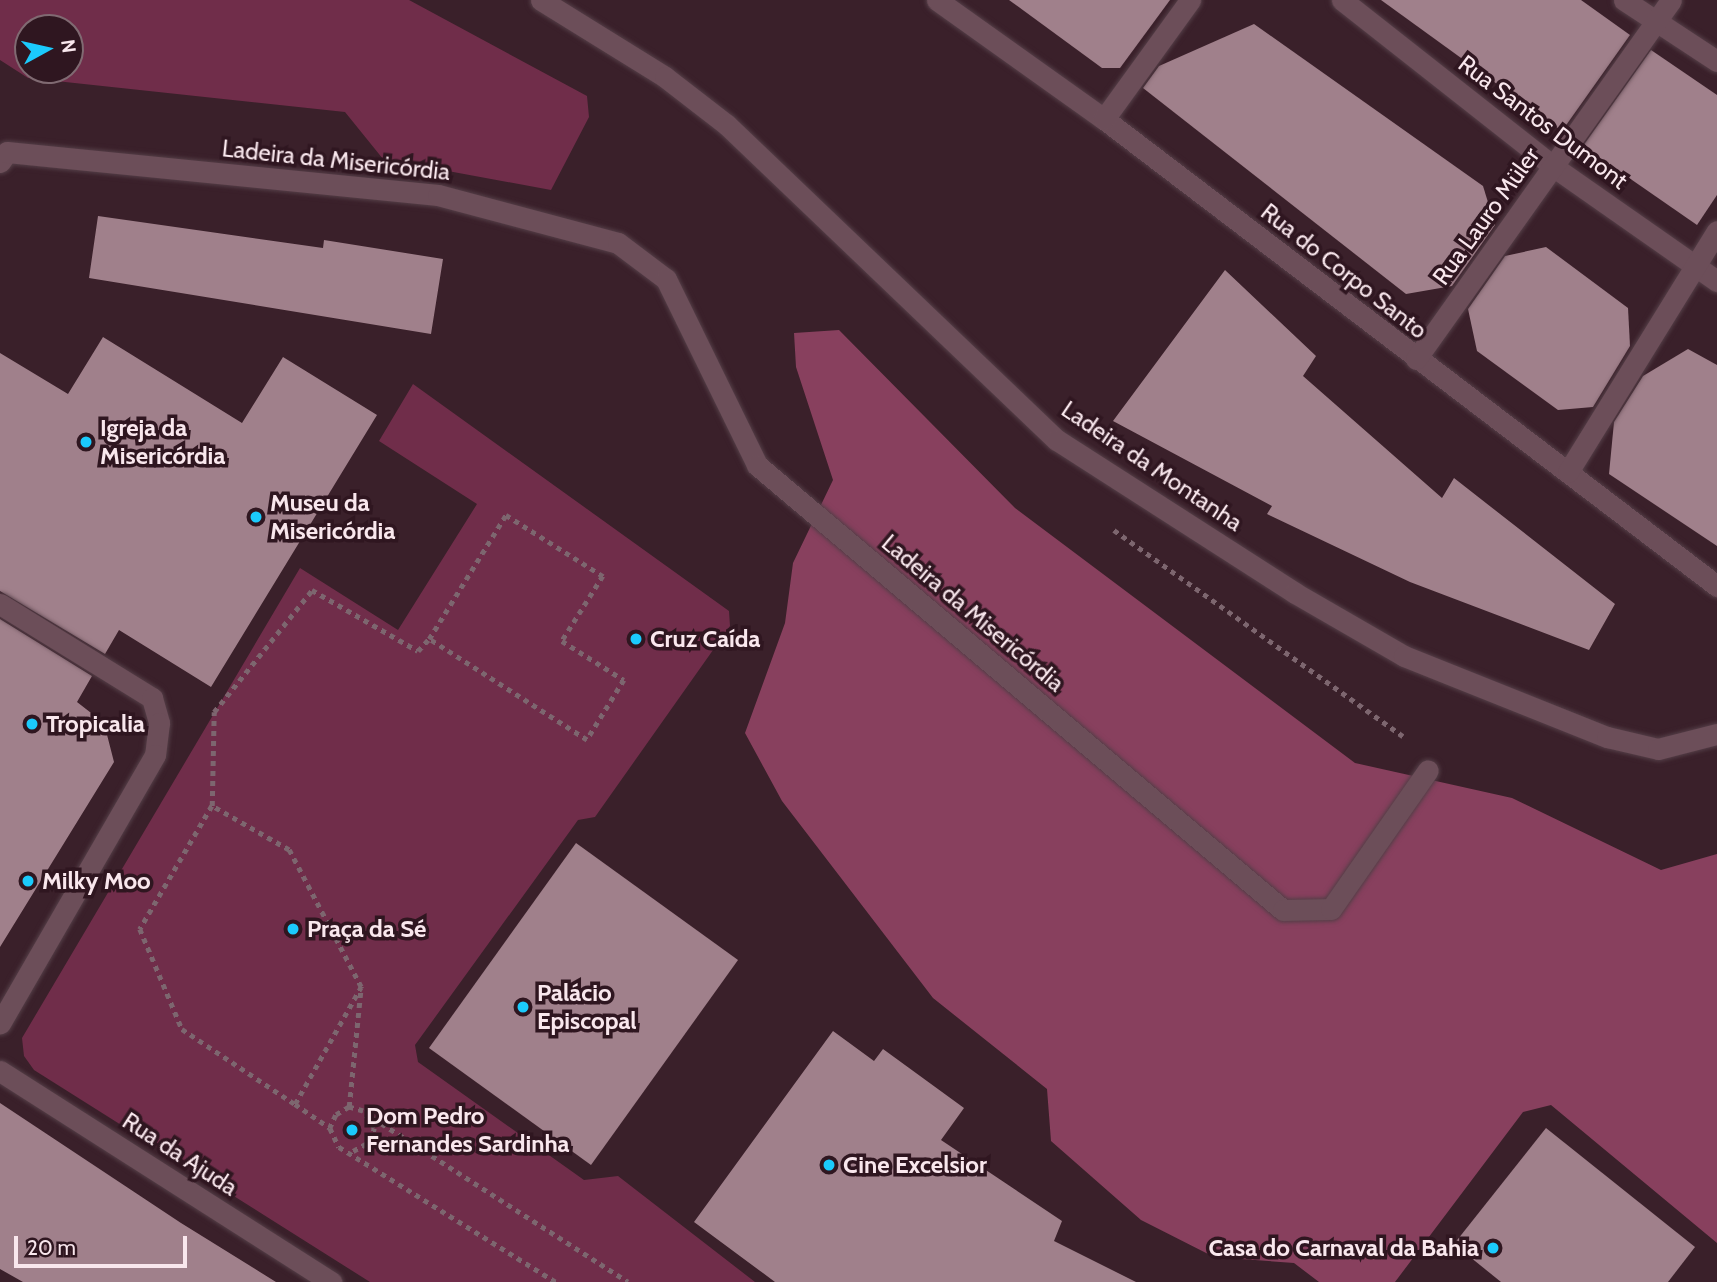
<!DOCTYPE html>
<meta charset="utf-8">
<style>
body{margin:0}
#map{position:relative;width:1717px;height:1282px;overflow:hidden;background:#3a202a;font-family:Cabin,sans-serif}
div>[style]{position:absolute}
.green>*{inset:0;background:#702d4a}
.forest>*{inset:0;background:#88405e}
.building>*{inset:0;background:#a0808b}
.path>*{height:4.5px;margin-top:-2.25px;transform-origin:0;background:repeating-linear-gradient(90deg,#7d666f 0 5px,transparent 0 10px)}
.roads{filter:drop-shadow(0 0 2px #543e47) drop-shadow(0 0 2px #543e47)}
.minor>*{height:21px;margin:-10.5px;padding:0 10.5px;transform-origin:10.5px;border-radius:10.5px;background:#6c4e59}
.dots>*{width:19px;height:19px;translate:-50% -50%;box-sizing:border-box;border:4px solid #2f1620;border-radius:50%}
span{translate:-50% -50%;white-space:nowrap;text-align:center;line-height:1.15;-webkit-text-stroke:7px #2f1620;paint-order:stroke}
.street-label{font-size:24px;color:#f9e7ed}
.poi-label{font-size:24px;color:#f9e7ed;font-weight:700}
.left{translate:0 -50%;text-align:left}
.right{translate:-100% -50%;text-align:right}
.north{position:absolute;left:14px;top:14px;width:70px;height:70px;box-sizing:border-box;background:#2f1620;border:2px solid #806a72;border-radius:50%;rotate:82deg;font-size:19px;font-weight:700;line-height:28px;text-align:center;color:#f9e7ed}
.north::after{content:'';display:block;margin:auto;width:24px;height:32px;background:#1bcafc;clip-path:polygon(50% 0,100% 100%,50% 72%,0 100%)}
.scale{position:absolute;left:14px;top:1236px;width:173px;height:32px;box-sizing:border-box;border:4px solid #f9e7ed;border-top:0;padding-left:9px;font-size:21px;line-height:24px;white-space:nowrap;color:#f9e7ed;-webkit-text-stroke:5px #2f1620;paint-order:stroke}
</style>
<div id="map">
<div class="green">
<i style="clip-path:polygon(evenodd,0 0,409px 0,587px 96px,589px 117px,551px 190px,383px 159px,345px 112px,28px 78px,0 60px,0 0,70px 28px,70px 70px,28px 70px,28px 28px,70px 28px)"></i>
<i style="clip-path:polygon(413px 384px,729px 611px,730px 626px,595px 817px,578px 820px,415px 1045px,418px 1062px,584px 1180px,618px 1176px,755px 1282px,370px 1282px,34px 1070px,24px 1056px,22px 1038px,300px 568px,398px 630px,477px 504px,379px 441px)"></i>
</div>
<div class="forest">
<i style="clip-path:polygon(839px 330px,1015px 508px,1355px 763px,1512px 798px,1661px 870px,1717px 854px,1717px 1243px,1551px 1105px,1523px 1112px,1395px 1282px,1319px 1282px,1294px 1263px,1214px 1257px,1141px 1220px,1051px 1141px,1047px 1089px,933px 998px,782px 801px,745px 733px,785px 623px,793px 563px,833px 480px,796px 367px,794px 333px)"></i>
</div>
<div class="building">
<i style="clip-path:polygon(1009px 0,1170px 0,1120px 68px,1102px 68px)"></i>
<i style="clip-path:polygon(1381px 0,1581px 0,1630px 35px,1562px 131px)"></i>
<i style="clip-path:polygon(1254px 24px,1483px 186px,1495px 225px,1452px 286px,1406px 294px,1143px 88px,1159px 66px)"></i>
<i style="clip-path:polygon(1651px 50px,1717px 95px,1717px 195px,1697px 225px,1583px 146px)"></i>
<i style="clip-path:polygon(98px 216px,323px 248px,324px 240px,443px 259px,431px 334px,89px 278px)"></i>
<i style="clip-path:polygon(1546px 247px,1628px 308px,1630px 346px,1593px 407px,1558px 410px,1477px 351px,1468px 309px,1505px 256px)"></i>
<i style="clip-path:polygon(1225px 270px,1316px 356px,1303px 376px,1442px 498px,1454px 478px,1615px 604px,1589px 650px,1410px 582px,1267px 514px,1272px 506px,1113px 421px)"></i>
<i style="clip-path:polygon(103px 337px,242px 423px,283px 357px,377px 415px,211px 687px,119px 630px,105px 654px,0 591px,0 353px,68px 394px)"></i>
<i style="clip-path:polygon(1688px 349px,1717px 365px,1717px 546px,1609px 474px,1614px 422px,1643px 376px)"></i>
<i style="clip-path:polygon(0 619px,92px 676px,77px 702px,104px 723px,114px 762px,0 947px)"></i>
<i style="clip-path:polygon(576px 843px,738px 960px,591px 1165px,429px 1048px)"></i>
<i style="clip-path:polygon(833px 1031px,874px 1061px,883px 1049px,964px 1108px,941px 1140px,1062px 1221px,1054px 1241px,1136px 1282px,775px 1282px,694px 1222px)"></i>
<i style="clip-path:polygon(0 1103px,181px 1223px,276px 1282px,23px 1282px,0 1269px)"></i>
<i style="clip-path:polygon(1546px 1128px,1695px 1247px,1668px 1282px,1501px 1282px,1454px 1244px)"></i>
</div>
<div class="path">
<i style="left:506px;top:515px;width:115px;rotate:32.2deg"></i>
<i style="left:603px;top:576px;width:77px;rotate:122.2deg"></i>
<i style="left:562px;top:641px;width:73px;rotate:32.2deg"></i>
<i style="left:624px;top:680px;width:70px;rotate:121.7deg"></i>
<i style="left:587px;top:740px;width:188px;rotate:-147.4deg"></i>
<i style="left:429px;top:639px;width:146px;rotate:-58.2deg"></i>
<i style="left:1114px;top:530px;width:355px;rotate:35.5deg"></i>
<i style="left:212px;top:806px;width:94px;rotate:-88.8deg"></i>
<i style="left:214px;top:712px;width:156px;rotate:-51.2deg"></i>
<i style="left:312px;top:590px;width:122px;rotate:29.9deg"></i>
<i style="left:418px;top:651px;width:15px;rotate:-48deg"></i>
<i style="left:295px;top:1104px;width:42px;rotate:34.4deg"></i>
<i style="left:349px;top:1107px;width:121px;rotate:-84.3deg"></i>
<i style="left:361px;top:987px;width:155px;rotate:-117.7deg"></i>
<i style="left:289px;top:850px;width:89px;rotate:-150.3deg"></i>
<i style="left:212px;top:806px;width:143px;rotate:120.3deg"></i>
<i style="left:140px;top:929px;width:108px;rotate:67.2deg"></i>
<i style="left:182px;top:1029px;width:136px;rotate:33.6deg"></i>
<i style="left:295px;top:1104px;width:134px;rotate:-60.6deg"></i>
<i style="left:373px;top:1118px;width:303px;rotate:32.7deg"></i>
<i style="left:353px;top:1151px;width:21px;rotate:-29deg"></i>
<i style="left:371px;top:1141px;width:13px;rotate:-77deg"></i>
<i style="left:374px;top:1128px;width:20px;rotate:-123deg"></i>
<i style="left:363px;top:1111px;width:15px;rotate:-164deg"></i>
<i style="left:349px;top:1107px;width:15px;rotate:148deg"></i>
<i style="left:336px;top:1115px;width:14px;rotate:115deg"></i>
<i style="left:330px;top:1128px;width:21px;rotate:65deg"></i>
<i style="left:339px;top:1147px;width:256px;rotate:31.9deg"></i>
</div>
<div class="roads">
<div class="minor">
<i style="left:541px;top:0;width:146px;rotate:31.8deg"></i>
<i style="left:665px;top:77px;width:78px;rotate:37.7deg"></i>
<i style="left:727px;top:125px;width:456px;rotate:43.7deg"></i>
<i style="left:1057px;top:440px;width:283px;rotate:32.7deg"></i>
<i style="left:1295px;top:593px;width:126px;rotate:30deg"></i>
<i style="left:1404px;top:656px;width:219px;rotate:21.8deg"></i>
<i style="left:1607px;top:737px;width:52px;rotate:13.2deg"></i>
<i style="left:1658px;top:749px;width:61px;rotate:-14.3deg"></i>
<i style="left:937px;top:0;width:205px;rotate:35.5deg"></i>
<i style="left:1104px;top:119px;width:771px;rotate:37.3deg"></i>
<i style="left:1342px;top:0;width:270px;rotate:38.2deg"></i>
<i style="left:1554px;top:167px;width:199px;rotate:35deg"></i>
<i style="left:1624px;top:0;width:111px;rotate:33.3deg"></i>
<i style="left:1104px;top:119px;width:147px;rotate:-54.1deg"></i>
<i style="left:0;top:162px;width:12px;rotate:-55deg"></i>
<i style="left:7px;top:152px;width:433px;rotate:5.7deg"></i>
<i style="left:438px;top:195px;width:186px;rotate:14.9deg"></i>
<i style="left:618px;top:243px;width:60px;rotate:36.9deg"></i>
<i style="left:666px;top:279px;width:207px;rotate:63.9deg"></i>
<i style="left:757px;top:465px;width:689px;rotate:40.23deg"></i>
<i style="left:1283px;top:910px;width:48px;rotate:-1.2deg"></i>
<i style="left:1331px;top:909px;width:169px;rotate:-55.1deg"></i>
<i style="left:1416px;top:359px;width:440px;rotate:-54.6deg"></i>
<i style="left:1568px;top:472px;width:283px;rotate:-58.3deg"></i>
<i style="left:0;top:604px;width:179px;rotate:31.7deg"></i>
<i style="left:152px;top:698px;width:26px;rotate:74deg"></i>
<i style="left:159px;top:723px;width:32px;rotate:97deg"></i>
<i style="left:155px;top:755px;width:310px;rotate:120deg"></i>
<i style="left:0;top:1071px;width:393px;rotate:32.5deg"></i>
</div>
</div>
<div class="dots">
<i style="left:86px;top:442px;background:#1bcafc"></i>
<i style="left:256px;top:517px;background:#1bcafc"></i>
<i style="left:636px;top:639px;background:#1bcafc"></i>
<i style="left:32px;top:724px;background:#1bcafc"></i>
<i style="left:28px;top:881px;background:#1bcafc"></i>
<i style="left:293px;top:929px;background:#1bcafc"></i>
<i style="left:523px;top:1007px;background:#1bcafc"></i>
<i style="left:352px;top:1130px;background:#1bcafc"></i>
<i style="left:829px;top:1165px;background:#1bcafc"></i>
<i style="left:1493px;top:1248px;background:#1bcafc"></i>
</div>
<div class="street-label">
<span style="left:1543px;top:122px;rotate:37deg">Rua Santos Dumont</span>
<span style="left:336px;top:160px;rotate:6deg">Ladeira da Misericórdia</span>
<span style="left:1486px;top:216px;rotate:-54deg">Rua Lauro Müler</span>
<span style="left:1344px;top:271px;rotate:38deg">Rua do Corpo Santo</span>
<span style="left:1152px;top:466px;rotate:34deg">Ladeira da Montanha</span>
<span style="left:973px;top:613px;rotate:40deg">Ladeira da Misericórdia</span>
<span style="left:180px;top:1154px;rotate:33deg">Rua da Ajuda</span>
</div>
<div class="poi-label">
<span class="left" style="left:100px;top:442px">Igreja da<br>Misericórdia</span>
<span class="left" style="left:270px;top:517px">Museu da<br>Misericórdia</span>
<span class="left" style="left:650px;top:639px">Cruz Caída</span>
<span class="left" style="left:46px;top:724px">Tropicalia</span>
<span class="left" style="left:42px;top:881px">Milky Moo</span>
<span class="left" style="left:307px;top:929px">Praça da Sé</span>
<span class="left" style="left:537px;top:1007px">Palácio<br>Episcopal</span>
<span class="left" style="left:366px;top:1130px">Dom Pedro<br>Fernandes Sardinha</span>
<span class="left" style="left:843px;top:1165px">Cine Excelsior</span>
<span class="right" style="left:1479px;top:1248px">Casa do Carnaval da Bahia</span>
</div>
<div class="north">N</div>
<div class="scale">20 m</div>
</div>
